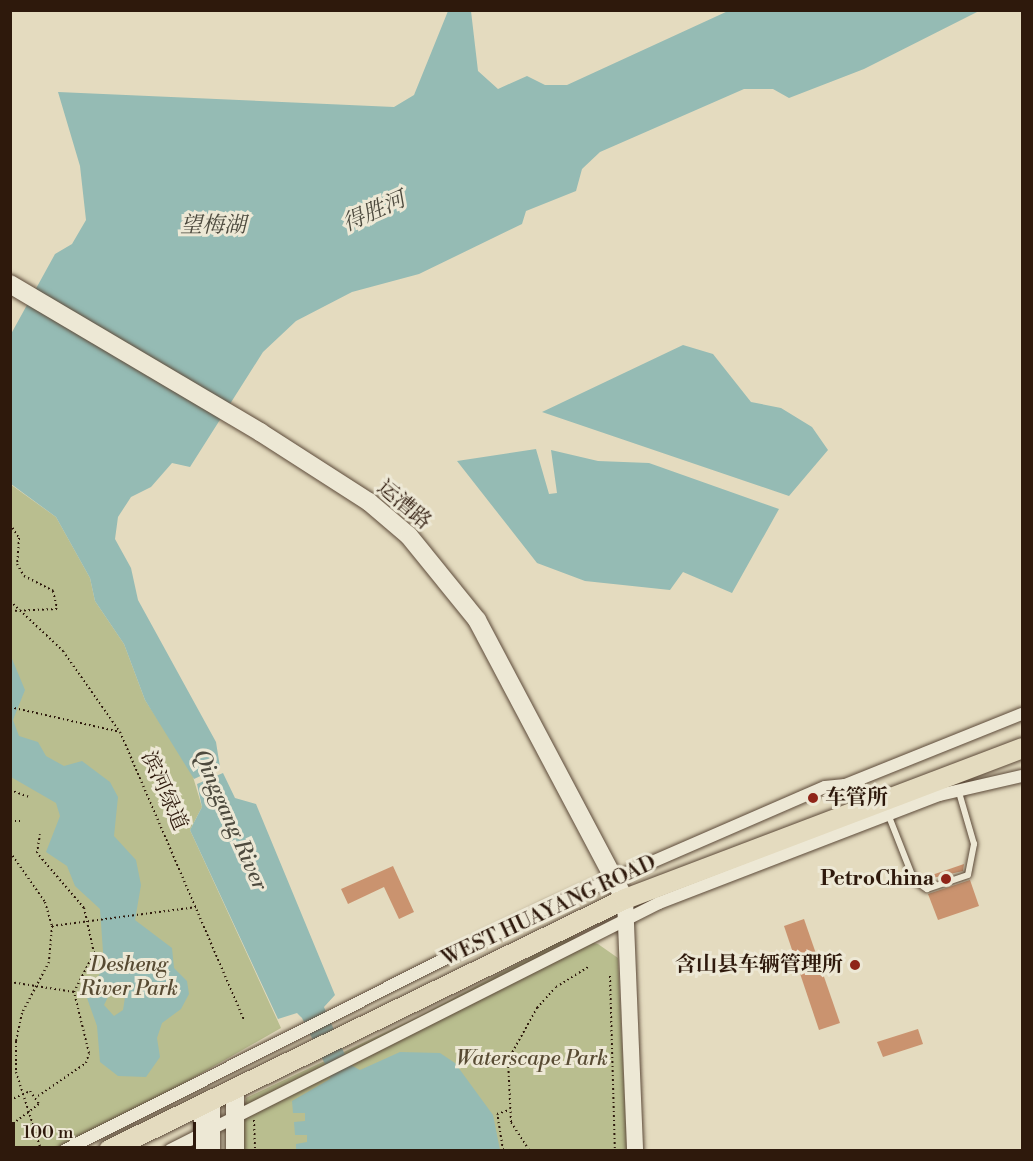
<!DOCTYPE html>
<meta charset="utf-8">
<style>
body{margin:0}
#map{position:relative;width:1033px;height:1161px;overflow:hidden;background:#e4dbbf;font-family:"Libre Bodoni","Noto Serif SC",serif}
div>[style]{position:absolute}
.green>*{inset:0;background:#b9be8f}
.water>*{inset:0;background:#95bbb4}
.building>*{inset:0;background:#ca936f}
.path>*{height:2px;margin-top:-1px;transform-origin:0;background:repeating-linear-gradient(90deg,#2e190c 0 1.5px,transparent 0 4.5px)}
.roads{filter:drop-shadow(0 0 2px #5c4a39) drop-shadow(0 0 2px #5c4a39)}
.service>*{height:6px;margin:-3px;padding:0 3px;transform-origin:3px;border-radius:3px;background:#ede8d5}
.minor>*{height:12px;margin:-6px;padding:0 6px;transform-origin:6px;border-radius:6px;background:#ede8d5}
.tertiary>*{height:16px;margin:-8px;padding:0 8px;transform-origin:8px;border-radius:8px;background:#ede8d5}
.secondary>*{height:18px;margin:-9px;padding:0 9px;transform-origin:9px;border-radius:9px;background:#ede8d5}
.primary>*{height:20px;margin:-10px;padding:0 10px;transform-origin:10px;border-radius:10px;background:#e4dbbf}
.dots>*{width:16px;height:16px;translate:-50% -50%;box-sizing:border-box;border:3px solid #ede8d5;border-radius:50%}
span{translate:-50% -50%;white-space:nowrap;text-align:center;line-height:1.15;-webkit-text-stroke:6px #ede8d5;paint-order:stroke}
.street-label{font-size:21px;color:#2e190c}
.poi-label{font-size:21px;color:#2e190c;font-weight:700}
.left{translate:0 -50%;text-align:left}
.right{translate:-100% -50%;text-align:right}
.park-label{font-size:21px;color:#584b33;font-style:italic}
.water-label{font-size:22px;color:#4d4a3e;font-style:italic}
.frame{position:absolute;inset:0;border:12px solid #2e190c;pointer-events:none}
.scale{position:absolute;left:12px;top:1122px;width:184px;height:27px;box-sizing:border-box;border:3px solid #2e190c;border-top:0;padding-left:8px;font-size:18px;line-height:21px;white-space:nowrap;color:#2e190c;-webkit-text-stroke:4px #ede8d5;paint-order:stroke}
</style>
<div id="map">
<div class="green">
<i style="clip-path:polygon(10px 484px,56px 517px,90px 578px,95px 601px,124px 644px,145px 700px,191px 770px,202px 807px,190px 830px,281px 1028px,67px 1150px,16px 1150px,11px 1133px)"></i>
<i style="clip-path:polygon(570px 936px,598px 944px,618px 958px,627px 1150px,242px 1150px,246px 1098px,418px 1017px)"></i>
</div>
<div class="water">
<i style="clip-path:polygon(448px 11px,471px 11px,478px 71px,498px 89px,527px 76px,545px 85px,567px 85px,728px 11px,979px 11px,864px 69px,789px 98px,773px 89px,744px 89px,600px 152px,582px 169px,576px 191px,526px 211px,522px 224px,419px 274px,352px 292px,296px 321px,263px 352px,190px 467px,172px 463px,151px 487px,131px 497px,118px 517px,115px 539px,131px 568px,138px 600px,216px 742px,220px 767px,194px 779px,145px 700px,124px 644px,95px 601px,90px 578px,56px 517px,11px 484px,11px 334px,55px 254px,72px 244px,86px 220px,80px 166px,58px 92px,394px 107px,414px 95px)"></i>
<i style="clip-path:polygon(683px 345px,713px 354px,751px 402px,781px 408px,812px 427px,828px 450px,789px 496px,542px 412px)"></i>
<i style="clip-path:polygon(536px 449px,549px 494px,557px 493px,551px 450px,598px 461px,649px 463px,779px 509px,732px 593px,683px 572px,670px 590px,585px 581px,537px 563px,457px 461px)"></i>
<i style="clip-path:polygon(evenodd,10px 654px,25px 690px,13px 720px,19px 736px,38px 742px,46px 756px,64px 766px,82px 761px,110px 782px,118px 797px,114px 836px,136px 860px,141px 885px,135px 920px,172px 948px,174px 968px,187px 981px,189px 994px,181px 1009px,162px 1023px,157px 1038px,160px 1057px,146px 1077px,118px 1076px,100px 1062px,97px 1026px,87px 998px,104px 966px,100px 909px,75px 886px,67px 866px,46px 852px,60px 816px,56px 803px,11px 777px,10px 654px,115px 983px,126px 991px,123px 1010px,114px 1016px,104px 1005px,115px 983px)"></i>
<i style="clip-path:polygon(223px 773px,235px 798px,256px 804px,335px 995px,324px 1007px,349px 1064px,360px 1070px,400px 1052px,440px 1053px,455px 1063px,493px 1115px,500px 1150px,296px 1150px,296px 1144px,307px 1142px,307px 1135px,295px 1135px,294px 1122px,305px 1121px,305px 1113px,293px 1113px,292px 1101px,330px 1079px,330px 1074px,302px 1018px,297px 1013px,278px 1019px,190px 830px,202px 807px,197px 784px)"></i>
</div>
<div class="building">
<i style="clip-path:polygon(964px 864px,963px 871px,924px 880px,923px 878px)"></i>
<i style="clip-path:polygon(393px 866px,414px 912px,399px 919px,384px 887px,348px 904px,341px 889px)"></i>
<i style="clip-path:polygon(970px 880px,979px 906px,938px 920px,928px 894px)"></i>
<i style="clip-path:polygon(804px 919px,840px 1023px,819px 1030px,784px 926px)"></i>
<i style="clip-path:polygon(918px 1029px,923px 1044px,883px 1057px,877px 1042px)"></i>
</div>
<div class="path">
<i style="left:10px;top:524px;width:17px;rotate:57deg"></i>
<i style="left:19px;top:538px;width:26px;rotate:94deg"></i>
<i style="left:17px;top:564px;width:14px;rotate:60deg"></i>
<i style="left:24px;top:576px;width:33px;rotate:27deg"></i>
<i style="left:53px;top:591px;width:18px;rotate:77deg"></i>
<i style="left:57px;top:609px;width:47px;rotate:177.6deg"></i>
<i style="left:10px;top:601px;width:73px;rotate:43.3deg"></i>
<i style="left:63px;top:651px;width:99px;rotate:54.9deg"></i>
<i style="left:120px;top:732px;width:314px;rotate:66.7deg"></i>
<i style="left:10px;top:707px;width:113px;rotate:12.8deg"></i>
<i style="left:10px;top:790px;width:20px;rotate:20deg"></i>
<i style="left:10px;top:821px;width:10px"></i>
<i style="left:10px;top:852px;width:61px;rotate:55deg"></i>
<i style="left:45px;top:902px;width:25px;rotate:74deg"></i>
<i style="left:52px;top:926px;width:36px;rotate:95deg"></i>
<i style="left:49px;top:962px;width:58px;rotate:117.9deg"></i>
<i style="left:22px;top:1013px;width:29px;rotate:102deg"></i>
<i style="left:16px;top:1041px;width:31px;rotate:90deg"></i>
<i style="left:16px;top:1072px;width:82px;rotate:72.2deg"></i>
<i style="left:52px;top:926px;width:146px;rotate:-7.5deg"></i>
<i style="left:610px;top:976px;width:174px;rotate:88.4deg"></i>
<i style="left:10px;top:982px;width:65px;rotate:8.9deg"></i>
<i style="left:38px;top:1096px;width:58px;rotate:-34.5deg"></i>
<i style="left:86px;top:1063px;width:10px;rotate:-73deg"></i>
<i style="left:89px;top:1053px;width:63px;rotate:-103.8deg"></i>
<i style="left:74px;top:992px;width:44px;rotate:-62.9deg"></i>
<i style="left:94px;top:953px;width:46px;rotate:-102.5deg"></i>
<i style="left:84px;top:908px;width:72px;rotate:-130.5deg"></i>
<i style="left:37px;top:853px;width:19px;rotate:-81deg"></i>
<i style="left:10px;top:1100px;width:22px;rotate:-24deg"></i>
<i style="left:30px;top:1091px;width:16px;rotate:55deg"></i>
<i style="left:39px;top:1104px;width:36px;rotate:143deg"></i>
<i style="left:254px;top:1120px;width:30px;rotate:88deg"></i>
<i style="left:503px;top:1150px;width:36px;rotate:-99deg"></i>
<i style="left:497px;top:1114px;width:13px;rotate:-18deg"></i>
<i style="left:529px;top:1150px;width:33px;rotate:-123deg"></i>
<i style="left:511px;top:1122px;width:62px;rotate:-92.8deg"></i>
<i style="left:508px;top:1060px;width:60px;rotate:-60.9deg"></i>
<i style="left:537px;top:1008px;width:28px;rotate:-48deg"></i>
<i style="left:556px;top:987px;width:40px;rotate:-32deg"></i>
</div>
<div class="roads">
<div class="service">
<i style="left:888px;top:814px;width:71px;rotate:68.5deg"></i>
<i style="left:914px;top:880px;width:16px;rotate:35deg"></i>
<i style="left:927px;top:889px;width:43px;rotate:-18.9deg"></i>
<i style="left:968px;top:875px;width:32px;rotate:-79deg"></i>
<i style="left:974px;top:844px;width:57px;rotate:-106.2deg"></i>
</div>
<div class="minor">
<i style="left:65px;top:1150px;width:536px;rotate:-26.71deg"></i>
<i style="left:544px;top:909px;width:306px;rotate:-23.5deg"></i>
<i style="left:825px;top:787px;width:20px;rotate:-6deg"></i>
<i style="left:845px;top:785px;width:191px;rotate:-21.9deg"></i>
<i style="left:170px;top:1150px;width:548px;rotate:-26.8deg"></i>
<i style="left:659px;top:903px;width:300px;rotate:-21.1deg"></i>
<i style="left:939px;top:795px;width:85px;rotate:-12.9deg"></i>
<i style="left:200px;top:1150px;width:46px;rotate:-90deg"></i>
</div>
<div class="tertiary">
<i style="left:625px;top:899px;width:251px;rotate:87.7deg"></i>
</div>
<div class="secondary">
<i style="left:10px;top:284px;width:291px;rotate:30.6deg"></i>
<i style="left:260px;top:432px;width:130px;rotate:32.7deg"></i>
<i style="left:369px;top:502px;width:52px;rotate:40.4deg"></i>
<i style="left:409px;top:536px;width:108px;rotate:51deg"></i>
<i style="left:477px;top:620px;width:316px;rotate:62.1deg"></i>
<i style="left:235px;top:1088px;width:62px;rotate:90deg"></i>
<i style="left:211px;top:1099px;width:51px;rotate:90deg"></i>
</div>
<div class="primary">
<i style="left:109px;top:1150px;width:574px;rotate:-25.94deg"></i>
<i style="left:625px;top:899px;width:425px;rotate:-20.8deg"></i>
</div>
</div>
<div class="dots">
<i style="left:813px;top:798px;background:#8f2418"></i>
<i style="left:946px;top:879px;background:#8f2418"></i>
<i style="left:855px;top:965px;background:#8f2418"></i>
</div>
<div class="street-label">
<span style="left:404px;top:505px;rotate:40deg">运漕路</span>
<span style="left:164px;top:791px;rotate:66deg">滨河绿道</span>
<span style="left:549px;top:911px;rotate:-25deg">WEST HUAYANG ROAD</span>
</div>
<div class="poi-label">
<span class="left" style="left:825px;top:798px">车管所</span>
<span class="right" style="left:934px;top:879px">PetroChina</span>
<span class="right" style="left:843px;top:965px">含山县车辆管理所</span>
</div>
<div class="park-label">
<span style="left:129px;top:977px">Desheng<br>River Park</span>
<span style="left:532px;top:1059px">Waterscape Park</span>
</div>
<div class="water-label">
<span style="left:374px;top:212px;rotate:-24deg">得胜河</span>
<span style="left:213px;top:226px">望梅湖</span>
<span style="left:230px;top:820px;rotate:66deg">Qinggang River</span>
</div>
<div class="frame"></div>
<div class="scale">100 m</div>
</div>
